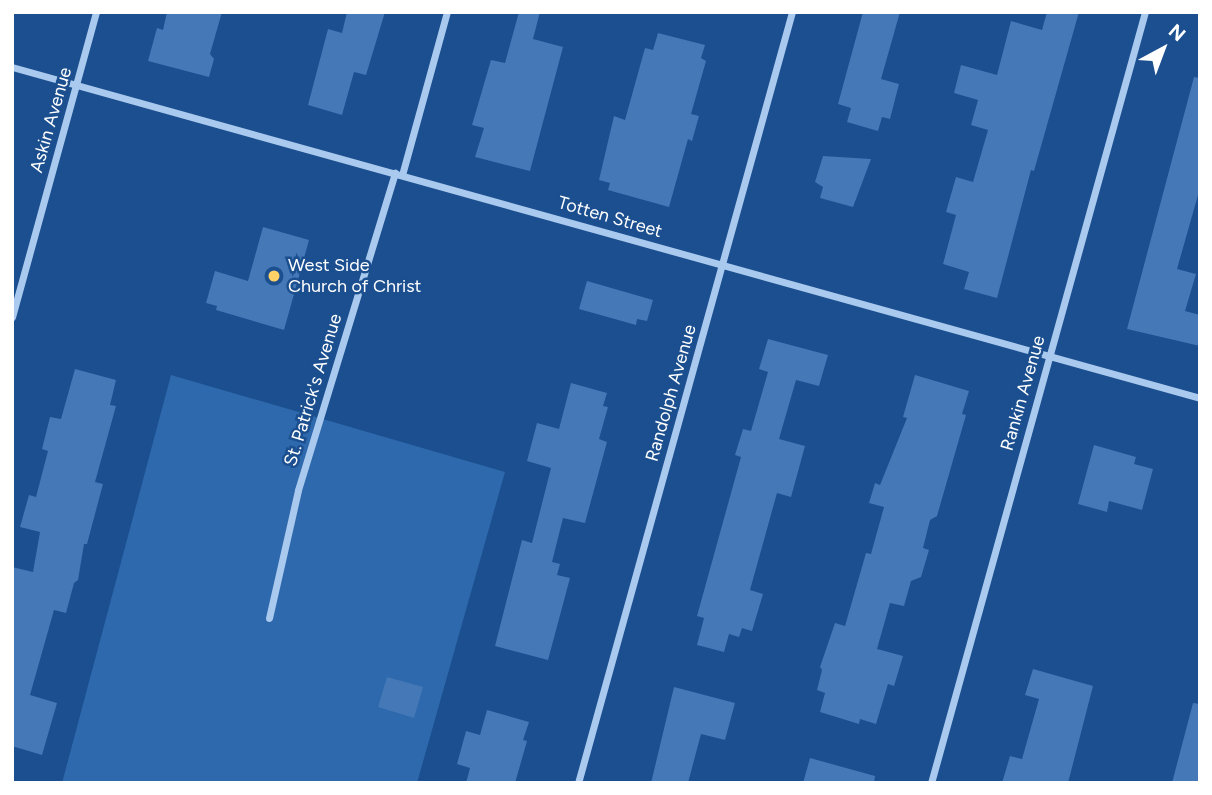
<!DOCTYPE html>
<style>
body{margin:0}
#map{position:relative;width:1212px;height:795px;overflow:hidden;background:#1b4f8f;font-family:Figtree,sans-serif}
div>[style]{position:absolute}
.green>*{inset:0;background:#2e69ad}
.building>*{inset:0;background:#4478b7}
.minor>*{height:7px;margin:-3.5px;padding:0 3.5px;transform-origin:3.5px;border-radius:3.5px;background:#a9c9ee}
.dots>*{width:19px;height:19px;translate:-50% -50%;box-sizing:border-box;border:4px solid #1b4f8f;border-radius:50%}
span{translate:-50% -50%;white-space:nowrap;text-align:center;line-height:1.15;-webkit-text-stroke:5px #1b4f8f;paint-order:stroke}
.street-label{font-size:18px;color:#fff}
.poi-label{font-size:18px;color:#fff}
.left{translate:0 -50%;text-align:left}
.frame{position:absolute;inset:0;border:14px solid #fff;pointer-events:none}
.north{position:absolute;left:1128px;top:14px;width:70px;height:70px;-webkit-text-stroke:5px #1b4f8f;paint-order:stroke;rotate:41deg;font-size:19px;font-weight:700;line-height:28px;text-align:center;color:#fff}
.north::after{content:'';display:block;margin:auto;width:24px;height:32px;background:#fff;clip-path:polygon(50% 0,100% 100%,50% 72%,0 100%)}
</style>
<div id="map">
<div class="green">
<i style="clip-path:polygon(171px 375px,505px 472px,417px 783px,62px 783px)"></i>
</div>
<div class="building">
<i style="clip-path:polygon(167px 12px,222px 12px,210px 54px,214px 59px,209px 77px,148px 61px,157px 28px,163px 30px)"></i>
<i style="clip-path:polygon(347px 12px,385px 12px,366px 75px,354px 72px,342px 115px,308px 105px,328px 29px,342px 33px)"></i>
<i style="clip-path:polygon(519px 12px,540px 12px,533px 39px,563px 47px,530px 171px,475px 157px,484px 128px,472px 125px,491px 60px,505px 63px)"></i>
<i style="clip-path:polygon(863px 12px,900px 12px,881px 79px,899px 84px,890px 119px,882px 117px,878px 131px,847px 122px,851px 108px,838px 104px)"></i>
<i style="clip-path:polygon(1047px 12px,1079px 12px,1034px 171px,1031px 170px,997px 298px,964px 289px,969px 272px,943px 264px,956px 215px,946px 212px,956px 177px,973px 182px,988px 130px,971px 125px,978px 100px,954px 93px,961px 65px,997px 75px,1011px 21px,1042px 30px)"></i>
<i style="clip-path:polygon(658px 33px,705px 45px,701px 58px,706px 61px,691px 114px,699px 116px,692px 141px,688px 139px,669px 207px,608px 190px,610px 183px,599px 180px,614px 116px,625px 120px,645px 48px,653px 50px)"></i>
<i style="clip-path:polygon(1194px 77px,1200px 78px,1200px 188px,1177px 269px,1196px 274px,1185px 311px,1200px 315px,1200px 346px,1127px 329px)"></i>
<i style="clip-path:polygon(823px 156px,871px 159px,853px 207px,820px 198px,823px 187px,815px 182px)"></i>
<i style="clip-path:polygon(263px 227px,309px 240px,284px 330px,216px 310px,217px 306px,206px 303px,215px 271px,248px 281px)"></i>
<i style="clip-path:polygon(587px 281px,653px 300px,647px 321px,637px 319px,636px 325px,579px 309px)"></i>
<i style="clip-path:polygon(768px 339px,828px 355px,819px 386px,796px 380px,779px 439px,805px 446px,791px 497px,777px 493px,750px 590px,763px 594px,752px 631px,742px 628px,739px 637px,729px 634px,724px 652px,697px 645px,704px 618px,697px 616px,741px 457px,735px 455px,743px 429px,751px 431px,768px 372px,759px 369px)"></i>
<i style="clip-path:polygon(75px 369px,116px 380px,110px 405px,116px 406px,95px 482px,103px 484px,87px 544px,84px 544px,78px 580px,74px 583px,66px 613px,54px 610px,30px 695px,57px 703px,42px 755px,12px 746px,12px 567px,33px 572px,40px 532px,20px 527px,29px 495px,36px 497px,48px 451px,42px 449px,50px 417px,61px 419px)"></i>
<i style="clip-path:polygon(915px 375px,969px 391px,962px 414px,966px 415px,937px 516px,930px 520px,923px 548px,929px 550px,921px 577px,911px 581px,904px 606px,890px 603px,877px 649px,903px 656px,894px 686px,888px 684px,876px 724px,860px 719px,859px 724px,820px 712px,825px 693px,817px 690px,822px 670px,820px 667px,835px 623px,845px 626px,866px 553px,871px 554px,884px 507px,869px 503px,875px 483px,880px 485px,907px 418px,903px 417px)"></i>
<i style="clip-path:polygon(571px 383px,607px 393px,603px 406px,608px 407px,599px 439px,607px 442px,585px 523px,563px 518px,552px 562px,560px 564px,557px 575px,570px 578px,548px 660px,495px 646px,522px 540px,532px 543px,551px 468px,527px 461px,537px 423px,559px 429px)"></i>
<i style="clip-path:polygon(1094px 445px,1136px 457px,1134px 464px,1153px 469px,1142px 510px,1109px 501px,1107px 512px,1078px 504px)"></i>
<i style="clip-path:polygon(1033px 669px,1093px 686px,1068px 783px,1002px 783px,1010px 756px,1022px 759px,1039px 699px,1025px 695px)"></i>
<i style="clip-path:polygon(387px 677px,423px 687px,414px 718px,378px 707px)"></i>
<i style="clip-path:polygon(674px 687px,735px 703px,725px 740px,701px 734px,688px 783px,651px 783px)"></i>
<i style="clip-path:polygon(1193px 703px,1200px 704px,1200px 783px,1172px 783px)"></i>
<i style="clip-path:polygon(487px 710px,529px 722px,523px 740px,527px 741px,515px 783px,466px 783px,470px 768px,457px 764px,466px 731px,480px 735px)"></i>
<i style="clip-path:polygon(810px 758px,875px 776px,874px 783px,803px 783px)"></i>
</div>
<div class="minor">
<i style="left:12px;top:67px;width:1233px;rotate:15.57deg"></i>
<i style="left:402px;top:175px;width:169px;rotate:-74.6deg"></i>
<i style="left:12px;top:317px;width:316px;rotate:-74.6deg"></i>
<i style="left:269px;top:618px;width:131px;rotate:-77.2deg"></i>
<i style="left:298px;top:490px;width:332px;rotate:-73deg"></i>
<i style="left:578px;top:783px;width:800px;rotate:-74.49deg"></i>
<i style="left:931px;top:783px;width:800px;rotate:-74.49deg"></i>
</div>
<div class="dots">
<i style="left:274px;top:276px;background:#ffd166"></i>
</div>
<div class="street-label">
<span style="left:51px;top:120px;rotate:-74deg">Askin Avenue</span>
<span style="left:610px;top:217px;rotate:16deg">Totten Street</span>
<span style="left:313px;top:390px;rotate:-73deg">St. Patrick's Avenue</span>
<span style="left:671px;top:393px;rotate:-74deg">Randolph Avenue</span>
<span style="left:1023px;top:393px;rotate:-74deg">Rankin Avenue</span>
</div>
<div class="poi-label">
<span class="left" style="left:288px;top:276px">West Side<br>Church of Christ</span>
</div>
<div class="frame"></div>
<div class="north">N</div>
</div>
